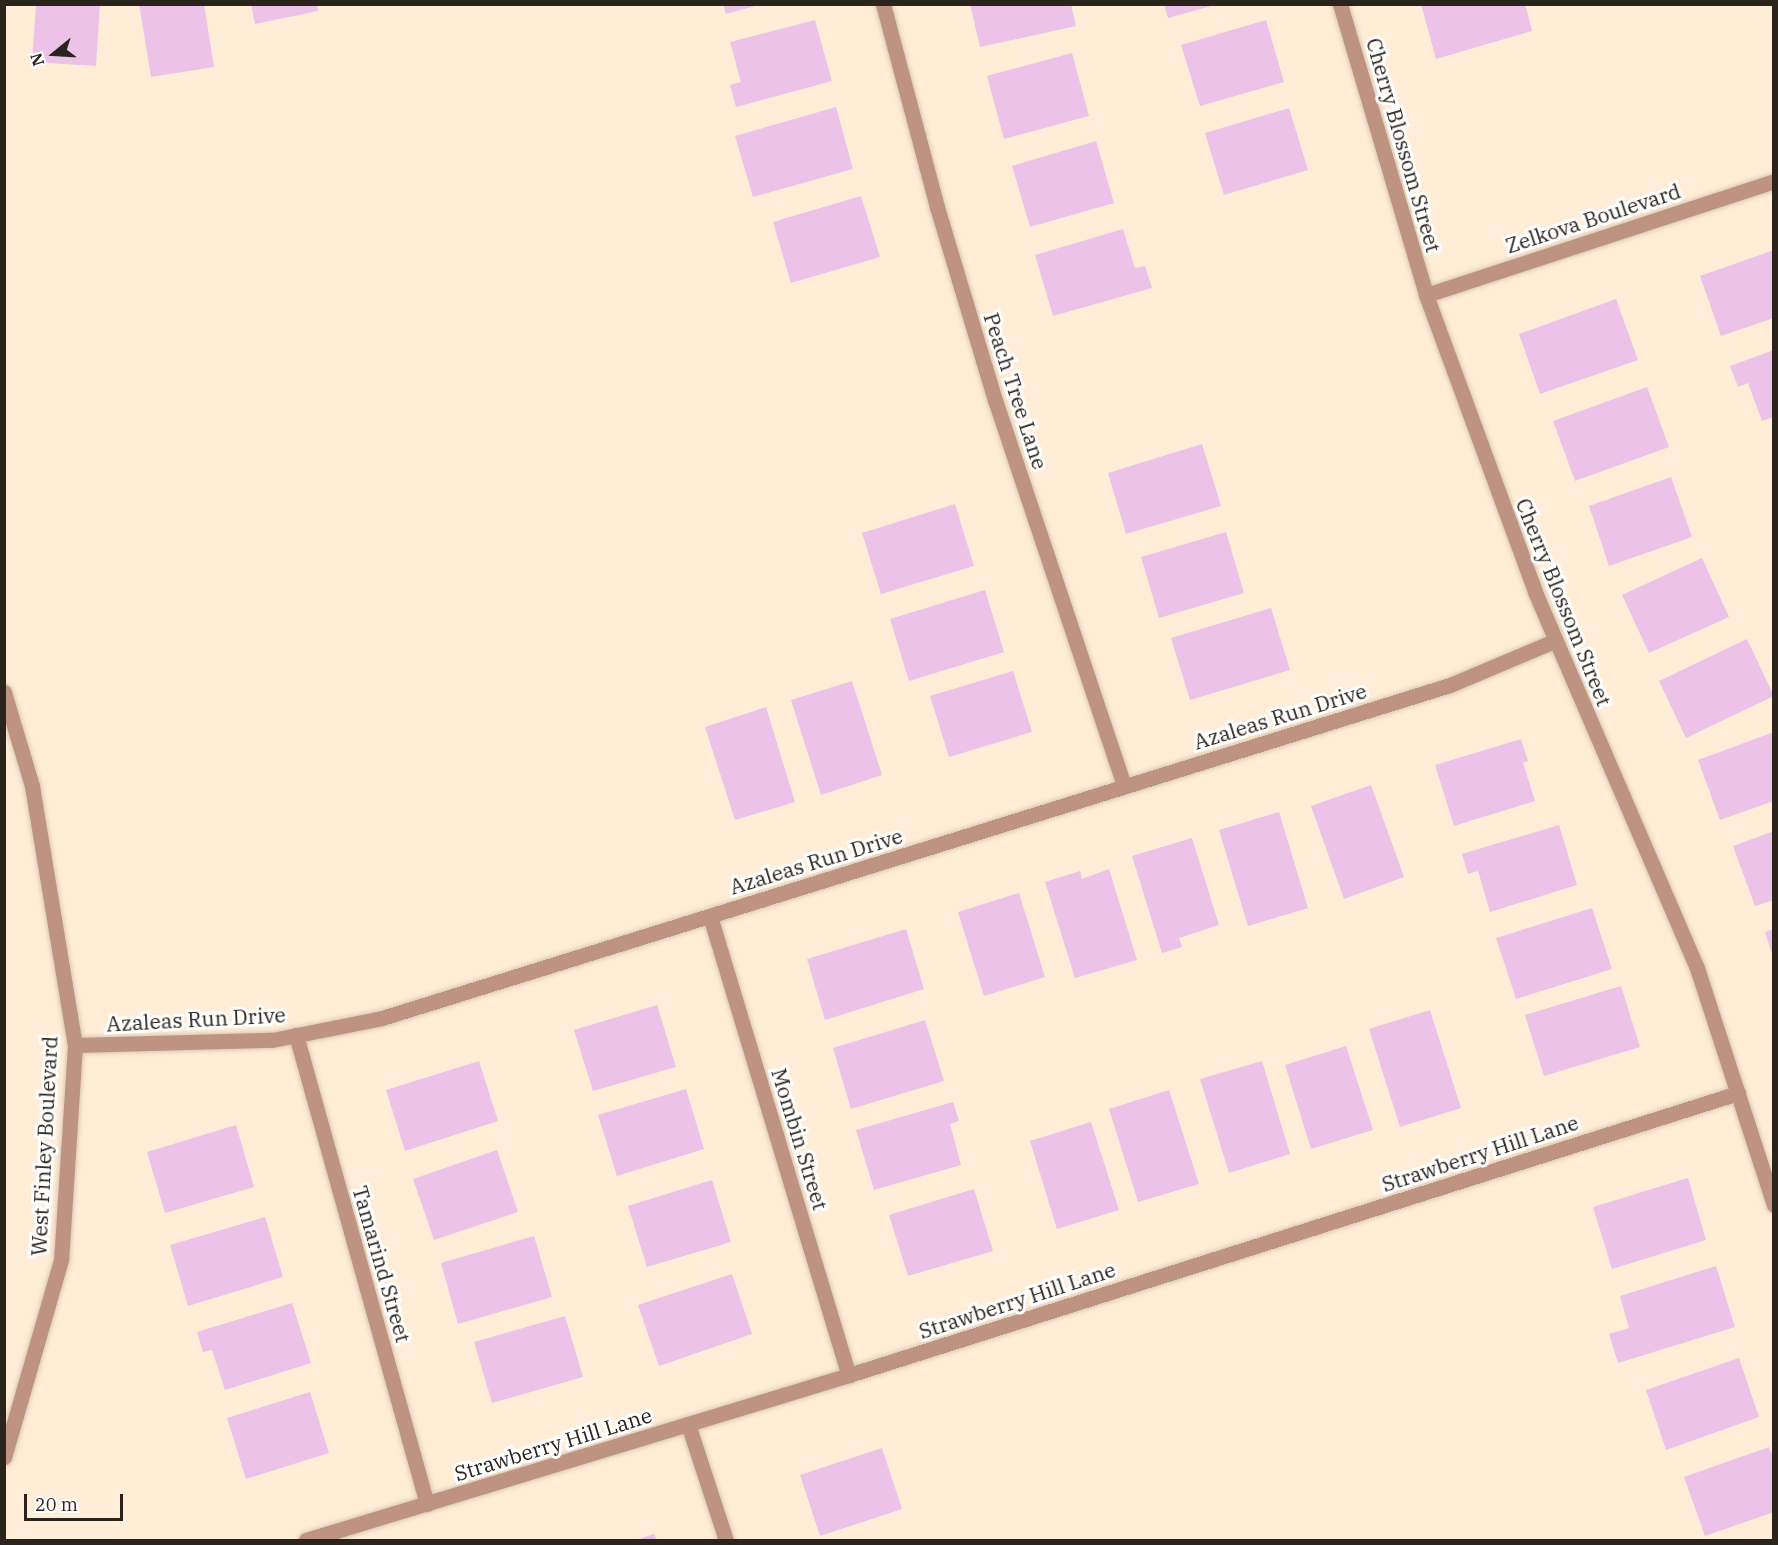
<!DOCTYPE html>
<style>
body{margin:0}
#map{position:relative;width:1778px;height:1545px;overflow:hidden;background:#ffedd7;font-family:"IBM Plex Serif",serif}
div>[style]{position:absolute}
.building>*{inset:0;background:#ecc2e9}
.roads{filter:drop-shadow(0 0 2px #d9c9b5) drop-shadow(0 0 2px #d9c9b5)}
.street>*{height:15px;margin:-7.5px;padding:0 7.5px;transform-origin:7.5px;border-radius:7.5px;background:#bf9382}
span{translate:-50% -50%;white-space:nowrap;text-align:center;line-height:1.15;-webkit-text-stroke:6px #fff;paint-order:stroke}
.street-label{font-size:21px;color:#2b241c}
.frame{position:absolute;inset:0;border:6px solid #2b241c;pointer-events:none}
.north{position:absolute;left:24px;top:24px;width:60px;height:60px;-webkit-text-stroke:4px #fff;paint-order:stroke;rotate:252deg;font-size:16px;font-weight:700;line-height:24px;text-align:center;color:#2b241c}
.north::after{content:'';display:block;margin:auto;width:21px;height:27px;background:#2b241c;clip-path:polygon(50% 0,100% 100%,50% 72%,0 100%)}
.scale{position:absolute;left:24px;top:1494px;width:99px;height:27px;box-sizing:border-box;border:3px solid #2b241c;border-top:0;padding-left:8px;font-size:18px;line-height:21px;white-space:nowrap;color:#2b241c;-webkit-text-stroke:4px #fff;paint-order:stroke}
</style>
<div id="map">
<div class="building">
<i style="clip-path:polygon(36px 4px,100px 4px,96px 66px,32px 62px)"></i>
<i style="clip-path:polygon(139px 4px,204px 4px,214px 67px,151px 77px)"></i>
<i style="clip-path:polygon(251px 4px,317px 4px,318px 11px,255px 24px)"></i>
<i style="clip-path:polygon(723px 4px,759px 4px,759px 5px,726px 14px)"></i>
<i style="clip-path:polygon(970px 4px,1071px 4px,1076px 26px,980px 47px)"></i>
<i style="clip-path:polygon(1164px 4px,1214px 4px,1215px 5px,1168px 18px)"></i>
<i style="clip-path:polygon(1421px 4px,1525px 4px,1532px 31px,1436px 59px)"></i>
<i style="clip-path:polygon(815px 20px,832px 81px,736px 107px,730px 85px,741px 82px,730px 42px)"></i>
<i style="clip-path:polygon(1266px 20px,1284px 82px,1200px 106px,1181px 45px)"></i>
<i style="clip-path:polygon(1072px 53px,1089px 116px,1004px 139px,987px 76px)"></i>
<i style="clip-path:polygon(836px 107px,853px 169px,753px 197px,735px 136px)"></i>
<i style="clip-path:polygon(1289px 108px,1308px 170px,1224px 195px,1205px 133px)"></i>
<i style="clip-path:polygon(1096px 141px,1114px 203px,1030px 227px,1012px 166px)"></i>
<i style="clip-path:polygon(861px 196px,880px 257px,791px 283px,773px 222px)"></i>
<i style="clip-path:polygon(1123px 229px,1135px 268px,1145px 266px,1152px 288px,1053px 316px,1035px 255px)"></i>
<i style="clip-path:polygon(1774px 250px,1774px 318px,1721px 336px,1700px 276px)"></i>
<i style="clip-path:polygon(1616px 299px,1638px 360px,1540px 394px,1519px 334px)"></i>
<i style="clip-path:polygon(1774px 350px,1774px 417px,1762px 421px,1748px 383px,1738px 387px,1730px 366px)"></i>
<i style="clip-path:polygon(1647px 387px,1669px 447px,1575px 481px,1553px 421px)"></i>
<i style="clip-path:polygon(1202px 444px,1221px 506px,1126px 534px,1108px 473px)"></i>
<i style="clip-path:polygon(1671px 477px,1692px 537px,1609px 566px,1589px 506px)"></i>
<i style="clip-path:polygon(955px 504px,974px 566px,881px 594px,862px 533px)"></i>
<i style="clip-path:polygon(1226px 532px,1244px 593px,1159px 618px,1141px 557px)"></i>
<i style="clip-path:polygon(1702px 558px,1729px 617px,1649px 653px,1622px 595px)"></i>
<i style="clip-path:polygon(985px 590px,1004px 652px,909px 681px,890px 619px)"></i>
<i style="clip-path:polygon(1271px 608px,1290px 670px,1190px 700px,1171px 638px)"></i>
<i style="clip-path:polygon(1747px 639px,1774px 696px,1686px 738px,1659px 681px)"></i>
<i style="clip-path:polygon(1013px 671px,1032px 732px,949px 757px,930px 696px)"></i>
<i style="clip-path:polygon(852px 681px,882px 775px,821px 795px,791px 700px)"></i>
<i style="clip-path:polygon(766px 707px,795px 802px,735px 820px,705px 727px)"></i>
<i style="clip-path:polygon(1774px 732px,1774px 801px,1720px 820px,1698px 760px)"></i>
<i style="clip-path:polygon(1521px 739px,1528px 761px,1523px 763px,1535px 801px,1454px 826px,1435px 765px)"></i>
<i style="clip-path:polygon(1371px 785px,1404px 877px,1344px 899px,1311px 806px)"></i>
<i style="clip-path:polygon(1279px 812px,1308px 908px,1248px 926px,1219px 830px)"></i>
<i style="clip-path:polygon(1559px 825px,1577px 885px,1490px 912px,1478px 871px,1468px 874px,1462px 854px)"></i>
<i style="clip-path:polygon(1774px 831px,1774px 900px,1755px 906px,1733px 846px)"></i>
<i style="clip-path:polygon(1192px 838px,1219px 925px,1179px 938px,1182px 947px,1162px 953px,1132px 856px)"></i>
<i style="clip-path:polygon(1109px 869px,1137px 960px,1075px 978px,1045px 882px,1080px 871px,1082px 879px)"></i>
<i style="clip-path:polygon(1019px 893px,1045px 977px,984px 996px,958px 912px)"></i>
<i style="clip-path:polygon(1592px 908px,1612px 969px,1516px 999px,1496px 938px)"></i>
<i style="clip-path:polygon(906px 929px,924px 989px,825px 1020px,807px 959px)"></i>
<i style="clip-path:polygon(1774px 929px,1774px 957px,1773px 957px,1765px 932px)"></i>
<i style="clip-path:polygon(1621px 986px,1640px 1047px,1544px 1076px,1525px 1015px)"></i>
<i style="clip-path:polygon(657px 1005px,676px 1067px,593px 1091px,574px 1030px)"></i>
<i style="clip-path:polygon(1430px 1010px,1461px 1108px,1400px 1127px,1369px 1029px)"></i>
<i style="clip-path:polygon(925px 1020px,944px 1081px,851px 1109px,833px 1048px)"></i>
<i style="clip-path:polygon(1346px 1046px,1373px 1130px,1311px 1149px,1285px 1065px)"></i>
<i style="clip-path:polygon(479px 1061px,498px 1121px,405px 1151px,386px 1090px)"></i>
<i style="clip-path:polygon(1262px 1061px,1290px 1154px,1229px 1173px,1200px 1079px)"></i>
<i style="clip-path:polygon(686px 1089px,704px 1149px,617px 1176px,598px 1115px)"></i>
<i style="clip-path:polygon(1169px 1090px,1199px 1184px,1138px 1202px,1109px 1109px)"></i>
<i style="clip-path:polygon(953px 1102px,959px 1121px,950px 1124px,961px 1165px,874px 1190px,856px 1130px)"></i>
<i style="clip-path:polygon(1091px 1122px,1119px 1210px,1057px 1229px,1030px 1141px)"></i>
<i style="clip-path:polygon(236px 1125px,254px 1187px,165px 1213px,147px 1152px)"></i>
<i style="clip-path:polygon(497px 1150px,518px 1212px,434px 1240px,413px 1179px)"></i>
<i style="clip-path:polygon(1688px 1178px,1706px 1240px,1612px 1269px,1593px 1207px)"></i>
<i style="clip-path:polygon(712px 1180px,731px 1242px,647px 1267px,628px 1206px)"></i>
<i style="clip-path:polygon(974px 1189px,993px 1251px,908px 1276px,889px 1215px)"></i>
<i style="clip-path:polygon(265px 1217px,283px 1277px,188px 1306px,170px 1245px)"></i>
<i style="clip-path:polygon(534px 1236px,552px 1297px,458px 1324px,441px 1263px)"></i>
<i style="clip-path:polygon(1716px 1266px,1735px 1327px,1618px 1363px,1609px 1334px,1629px 1328px,1620px 1296px)"></i>
<i style="clip-path:polygon(732px 1274px,752px 1334px,659px 1366px,638px 1305px)"></i>
<i style="clip-path:polygon(292px 1303px,311px 1363px,225px 1390px,212px 1350px,203px 1352px,197px 1332px)"></i>
<i style="clip-path:polygon(565px 1316px,583px 1377px,492px 1403px,474px 1342px)"></i>
<i style="clip-path:polygon(1739px 1358px,1759px 1417px,1666px 1450px,1646px 1390px)"></i>
<i style="clip-path:polygon(310px 1392px,329px 1453px,246px 1479px,227px 1418px)"></i>
<i style="clip-path:polygon(1769px 1447px,1774px 1459px,1774px 1512px,1705px 1536px,1684px 1477px)"></i>
<i style="clip-path:polygon(882px 1448px,902px 1509px,820px 1536px,800px 1475px)"></i>
<i style="clip-path:polygon(654px 1534px,657px 1540px,636px 1540px)"></i>
</div>
<div class="roads">
<div class="street">
<i style="left:883px;top:4px;width:210px;rotate:75.1deg"></i>
<i style="left:937px;top:207px;width:202px;rotate:73.3deg"></i>
<i style="left:995px;top:400px;width:407px;rotate:71.5deg"></i>
<i style="left:1340px;top:4px;width:303px;rotate:73.5deg"></i>
<i style="left:1426px;top:295px;width:316px;rotate:69.8deg"></i>
<i style="left:1535px;top:592px;width:409px;rotate:66.7deg"></i>
<i style="left:1697px;top:968px;width:249px;rotate:72deg"></i>
<i style="left:1426px;top:295px;width:366px;rotate:-18.1deg"></i>
<i style="left:4px;top:692px;width:98px;rotate:73.4deg"></i>
<i style="left:32px;top:786px;width:263px;rotate:80.6deg"></i>
<i style="left:75px;top:1045px;width:215px;rotate:93.7deg"></i>
<i style="left:61px;top:1260px;width:205px;rotate:106.1deg"></i>
<i style="left:710px;top:916px;width:480px;rotate:73.2deg"></i>
<i style="left:296px;top:1035px;width:487px;rotate:74.4deg"></i>
<i style="left:75px;top:1045px;width:197px;rotate:-1.5deg"></i>
<i style="left:272px;top:1040px;width:112px;rotate:-11.3deg"></i>
<i style="left:382px;top:1018px;width:1119px;rotate:-17.32deg"></i>
<i style="left:1450px;top:685px;width:113px;rotate:-22.9deg"></i>
<i style="left:688px;top:1424px;width:122px;rotate:71.9deg"></i>
<i style="left:306px;top:1540px;width:568px;rotate:-16.9deg"></i>
<i style="left:849px;top:1375px;width:933px;rotate:-17.6deg"></i>
</div>
</div>
<div class="street-label">
<span style="left:1404px;top:145px;rotate:74deg">Cherry Blossom Street</span>
<span style="left:1593px;top:218px;rotate:-18deg">Zelkova Boulevard</span>
<span style="left:1016px;top:391px;rotate:72deg">Peach Tree Lane</span>
<span style="left:1564px;top:602px;rotate:68deg">Cherry Blossom Street</span>
<span style="left:1280px;top:716px;rotate:-17deg">Azaleas Run Drive</span>
<span style="left:816px;top:861px;rotate:-17deg">Azaleas Run Drive</span>
<span style="left:196px;top:1019px;rotate:-3deg">Azaleas Run Drive</span>
<span style="left:800px;top:1139px;rotate:73deg">Mombin Street</span>
<span style="left:44px;top:1146px;rotate:-87deg">West Finley Boulevard</span>
<span style="left:1480px;top:1153px;rotate:-18deg">Strawberry Hill Lane</span>
<span style="left:382px;top:1264px;rotate:74deg">Tamarind Street</span>
<span style="left:1017px;top:1300px;rotate:-18deg">Strawberry Hill Lane</span>
<span style="left:553px;top:1444px;rotate:-17deg">Strawberry Hill Lane</span>
</div>
<div class="frame"></div>
<div class="north">N</div>
<div class="scale">20 m</div>
</div>
